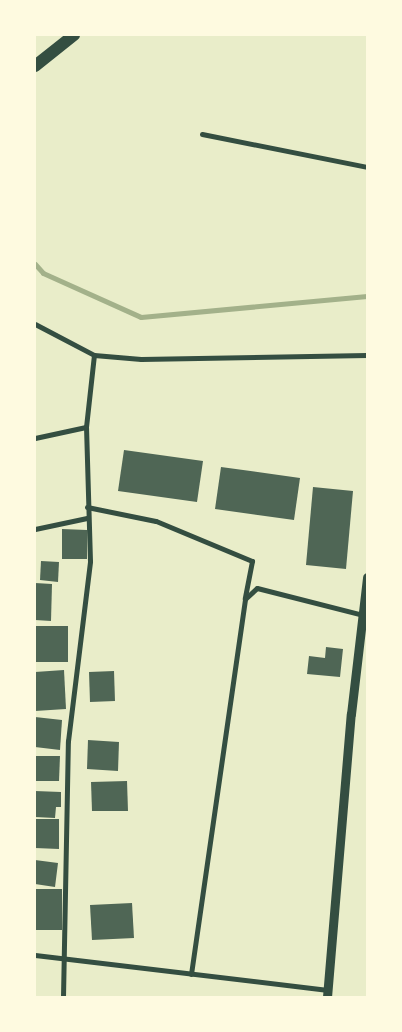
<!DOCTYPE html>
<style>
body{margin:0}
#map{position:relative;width:402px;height:1032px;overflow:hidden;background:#e9edc9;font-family:"Fira Sans Condensed",sans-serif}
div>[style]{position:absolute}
.stream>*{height:5px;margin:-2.5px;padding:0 2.5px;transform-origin:2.5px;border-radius:2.5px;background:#a3b18a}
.building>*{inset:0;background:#4f6655}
.minor>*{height:5px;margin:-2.5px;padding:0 2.5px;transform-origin:2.5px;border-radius:2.5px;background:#344e41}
.tertiary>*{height:9px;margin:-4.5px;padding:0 4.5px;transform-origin:4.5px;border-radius:4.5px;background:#344e41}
.primary>*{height:12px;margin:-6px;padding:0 6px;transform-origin:6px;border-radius:6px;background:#344e41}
span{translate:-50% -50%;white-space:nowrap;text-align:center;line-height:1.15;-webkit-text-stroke:4px #fefae0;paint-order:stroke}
.frame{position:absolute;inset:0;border:36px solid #fefae0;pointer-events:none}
</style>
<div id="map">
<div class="stream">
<i style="left:35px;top:264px;width:12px;rotate:48deg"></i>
<i style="left:43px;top:273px;width:107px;rotate:24.2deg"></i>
<i style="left:141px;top:317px;width:227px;rotate:-5.3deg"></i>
</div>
<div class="building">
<i style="clip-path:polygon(124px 450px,203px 461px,197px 502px,118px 491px)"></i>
<i style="clip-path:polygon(221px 467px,300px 478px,294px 520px,215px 509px)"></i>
<i style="clip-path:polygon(313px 487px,353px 491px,346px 569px,306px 565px)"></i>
<i style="clip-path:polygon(62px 529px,87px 530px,87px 559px,62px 559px)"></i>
<i style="clip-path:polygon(41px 561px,59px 562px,58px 582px,40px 580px)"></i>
<i style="clip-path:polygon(35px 583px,52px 584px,51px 621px,35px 620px)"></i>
<i style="clip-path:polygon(35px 626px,68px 626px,68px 662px,35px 662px)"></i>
<i style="clip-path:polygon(326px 647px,343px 649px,340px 677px,307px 674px,309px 656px,325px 658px)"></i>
<i style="clip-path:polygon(64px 670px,66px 709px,35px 711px,35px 672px)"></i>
<i style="clip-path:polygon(114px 671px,115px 701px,90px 702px,89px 672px)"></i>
<i style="clip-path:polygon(35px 717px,62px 720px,60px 750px,35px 747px)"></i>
<i style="clip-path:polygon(88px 740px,119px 742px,118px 771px,87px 769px)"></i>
<i style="clip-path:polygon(35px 756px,60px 756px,59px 781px,35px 781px)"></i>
<i style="clip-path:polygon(127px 781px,128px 811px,92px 811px,91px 782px)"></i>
<i style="clip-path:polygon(35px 791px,61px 792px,61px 807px,56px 807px,55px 818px,35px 817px)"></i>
<i style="clip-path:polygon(35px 819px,59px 819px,59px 849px,35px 848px)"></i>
<i style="clip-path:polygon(35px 860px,58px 863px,55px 887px,35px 884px)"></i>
<i style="clip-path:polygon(35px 889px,62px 889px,62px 930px,35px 930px)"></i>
<i style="clip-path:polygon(132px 903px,134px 938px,92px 940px,90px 905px)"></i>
</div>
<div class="minor">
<i style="left:202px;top:134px;width:168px;rotate:11.3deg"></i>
<i style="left:35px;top:324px;width:67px;rotate:27.7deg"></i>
<i style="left:94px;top:355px;width:47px;rotate:4.9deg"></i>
<i style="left:141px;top:359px;width:226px;rotate:-1deg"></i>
<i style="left:35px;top:438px;width:52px;rotate:-12.2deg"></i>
<i style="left:87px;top:507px;width:70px;rotate:11.5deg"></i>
<i style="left:156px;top:521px;width:104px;rotate:22.6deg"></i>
<i style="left:252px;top:561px;width:38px;rotate:101deg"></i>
<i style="left:35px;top:529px;width:53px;rotate:-11.9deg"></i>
<i style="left:35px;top:955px;width:295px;rotate:6.8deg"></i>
<i style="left:191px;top:974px;width:379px;rotate:-81.8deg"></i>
<i style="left:245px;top:599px;width:16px;rotate:-43deg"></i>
<i style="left:257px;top:588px;width:109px;rotate:14.3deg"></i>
<i style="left:63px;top:997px;width:256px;rotate:-88.9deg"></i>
<i style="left:68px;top:741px;width:181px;rotate:-83deg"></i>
<i style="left:90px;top:561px;width:134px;rotate:-91.7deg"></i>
<i style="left:86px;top:427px;width:72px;rotate:-83.7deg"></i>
</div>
<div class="tertiary">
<i style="left:327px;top:997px;width:284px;rotate:-85.2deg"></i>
<i style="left:351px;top:714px;width:138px;rotate:-83.3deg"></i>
</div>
<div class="primary">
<i style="left:35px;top:66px;width:50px;rotate:-38.5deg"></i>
</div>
<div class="frame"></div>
</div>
